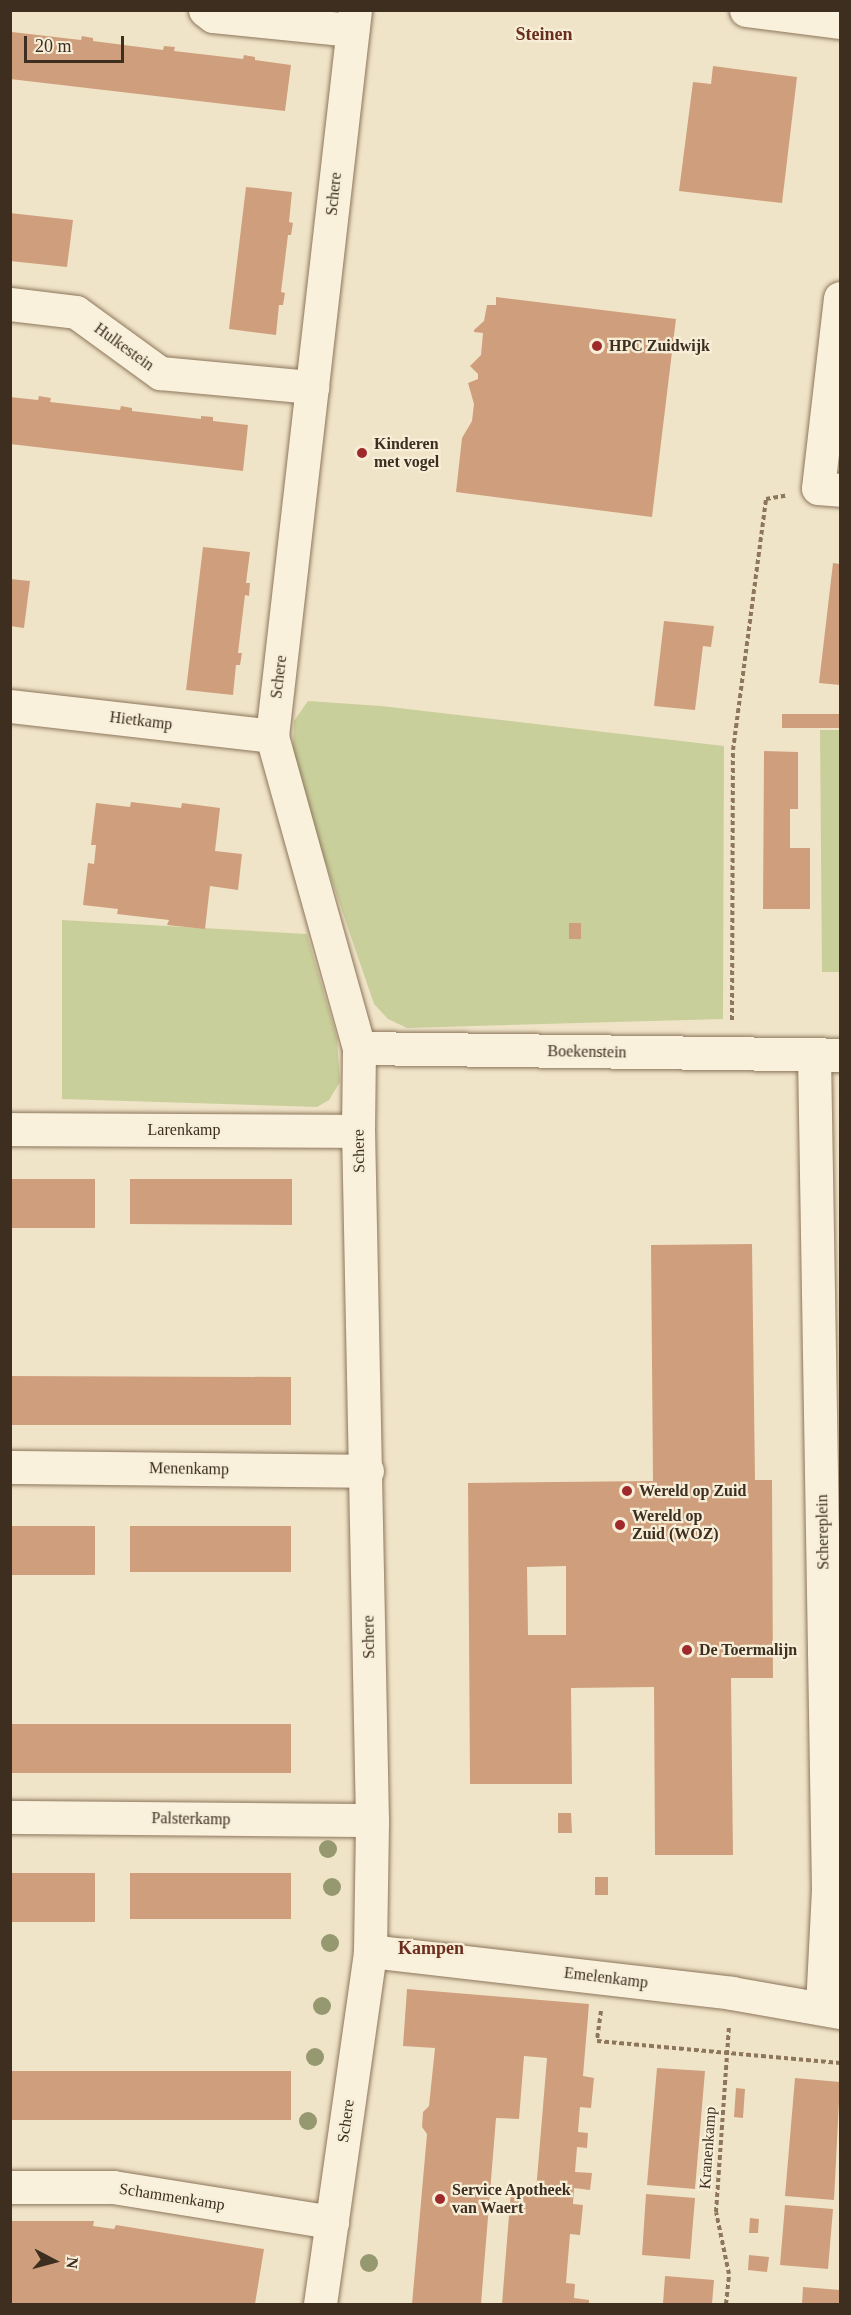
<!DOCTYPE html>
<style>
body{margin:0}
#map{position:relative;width:851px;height:2315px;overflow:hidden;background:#f0e4c8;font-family:Georgia,serif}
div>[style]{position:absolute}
.green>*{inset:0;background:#c9cf9b}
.building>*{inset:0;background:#cf9f7d}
.path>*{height:4px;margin-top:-2px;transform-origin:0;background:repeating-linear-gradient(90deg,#8d765c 0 4.5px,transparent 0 7.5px)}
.roads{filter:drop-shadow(0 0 2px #8d765c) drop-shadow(0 0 2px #8d765c)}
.minor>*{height:33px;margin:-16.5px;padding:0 16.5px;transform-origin:16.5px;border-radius:16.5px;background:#faf1dc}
.trees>*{width:18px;height:18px;margin:-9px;border-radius:50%;background:#96986f}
.dots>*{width:16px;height:16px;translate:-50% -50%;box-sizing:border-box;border:3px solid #f7eed8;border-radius:50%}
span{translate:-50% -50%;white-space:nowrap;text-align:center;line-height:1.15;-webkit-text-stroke:4.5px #f7eed8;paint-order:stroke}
.street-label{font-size:16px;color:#3d2e20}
.poi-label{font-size:16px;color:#3d2e20;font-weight:700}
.left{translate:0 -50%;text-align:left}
.neighbourhood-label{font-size:18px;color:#6b2e1e;font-weight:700}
.frame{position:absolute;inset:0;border:12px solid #3d2e20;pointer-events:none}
.north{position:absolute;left:24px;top:2231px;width:60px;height:60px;-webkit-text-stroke:4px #f7eed8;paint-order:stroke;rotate:96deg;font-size:16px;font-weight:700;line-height:24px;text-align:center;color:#3d2e20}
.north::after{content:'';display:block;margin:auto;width:21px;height:27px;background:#3d2e20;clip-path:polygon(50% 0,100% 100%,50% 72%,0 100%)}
.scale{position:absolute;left:24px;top:36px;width:100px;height:27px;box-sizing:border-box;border:3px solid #3d2e20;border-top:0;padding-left:8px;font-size:18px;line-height:21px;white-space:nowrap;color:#3d2e20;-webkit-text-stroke:4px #f7eed8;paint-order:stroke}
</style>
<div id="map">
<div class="green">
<i style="clip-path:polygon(308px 701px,381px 706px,724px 746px,723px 1019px,407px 1028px,388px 1019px,374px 1004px,292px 764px,294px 721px)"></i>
<i style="clip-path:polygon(820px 730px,840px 730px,840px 972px,822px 972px)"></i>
<i style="clip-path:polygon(62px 920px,307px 934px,337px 1038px,340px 1082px,329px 1100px,317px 1107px,62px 1099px)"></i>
</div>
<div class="building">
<i style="clip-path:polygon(10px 28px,12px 32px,81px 40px,82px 36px,93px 38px,93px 41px,163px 50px,164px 46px,175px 47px,174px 51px,243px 59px,244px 55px,255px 57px,255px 60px,291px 65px,285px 111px,10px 79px)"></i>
<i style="clip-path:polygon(713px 66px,797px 77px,782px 203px,679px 191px,693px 82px,711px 84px)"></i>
<i style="clip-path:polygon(246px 187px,292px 192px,289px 222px,293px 223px,291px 235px,288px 235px,281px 292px,285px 293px,283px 305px,279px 305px,276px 335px,229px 329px)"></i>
<i style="clip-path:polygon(10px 213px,73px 220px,67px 267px,10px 261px)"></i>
<i style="clip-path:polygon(496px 297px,676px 319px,652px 517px,456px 492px,462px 438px,472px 421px,474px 404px,468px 383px,478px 379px,478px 374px,470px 366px,481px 355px,483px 333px,474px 332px,474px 330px,484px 321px,487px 305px,496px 305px)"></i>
<i style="clip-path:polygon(39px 396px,51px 398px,50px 402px,120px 410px,121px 406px,132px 408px,132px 411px,201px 419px,201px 416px,213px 417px,213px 421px,248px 425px,243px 471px,10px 444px,10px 397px,38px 400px)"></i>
<i style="clip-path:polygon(203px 547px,250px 552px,246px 583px,250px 583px,249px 596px,245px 595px,238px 653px,242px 653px,240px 665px,236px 665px,233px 695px,186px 690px)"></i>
<i style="clip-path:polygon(833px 563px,840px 564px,840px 685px,819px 683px)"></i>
<i style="clip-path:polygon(10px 579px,30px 581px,24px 628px,10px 626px)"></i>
<i style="clip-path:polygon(664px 621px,714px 626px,711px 647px,703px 646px,695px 710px,654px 706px)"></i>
<i style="clip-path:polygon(782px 714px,840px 714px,840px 728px,782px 728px)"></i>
<i style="clip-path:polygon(764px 751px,798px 752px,798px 809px,790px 809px,790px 848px,810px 848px,810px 909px,763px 909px)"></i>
<i style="clip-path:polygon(131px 802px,181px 808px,182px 803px,220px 808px,215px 851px,242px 854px,238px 890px,210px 886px,205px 929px,167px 925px,169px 920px,117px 914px,118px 909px,83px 905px,88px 863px,94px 864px,96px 845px,91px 845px,96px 803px,130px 807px)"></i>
<i style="clip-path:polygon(569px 923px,581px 923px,581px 939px,569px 939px)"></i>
<i style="clip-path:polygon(10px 1179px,95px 1179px,95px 1228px,10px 1228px)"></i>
<i style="clip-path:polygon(130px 1179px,292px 1179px,292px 1225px,130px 1224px)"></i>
<i style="clip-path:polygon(evenodd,752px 1244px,755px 1480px,772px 1480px,773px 1678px,731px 1678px,733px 1855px,655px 1855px,654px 1687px,571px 1688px,572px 1784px,470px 1784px,468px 1483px,653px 1481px,651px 1245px,752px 1244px,566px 1566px,566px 1635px,528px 1635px,527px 1567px,566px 1566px)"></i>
<i style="clip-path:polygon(10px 1376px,291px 1377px,291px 1425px,10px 1425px)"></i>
<i style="clip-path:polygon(10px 1526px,95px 1526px,95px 1575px,10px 1575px)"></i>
<i style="clip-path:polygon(130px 1526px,291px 1526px,291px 1572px,130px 1572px)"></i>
<i style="clip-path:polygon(10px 1724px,291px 1724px,291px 1773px,10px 1773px)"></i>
<i style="clip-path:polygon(558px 1813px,571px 1813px,572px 1833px,558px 1833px)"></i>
<i style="clip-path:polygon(10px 1873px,95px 1873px,95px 1922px,10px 1922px)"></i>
<i style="clip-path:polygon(130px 1873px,291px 1873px,291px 1919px,130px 1919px)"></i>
<i style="clip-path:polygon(595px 1877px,608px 1877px,608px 1895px,595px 1895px)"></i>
<i style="clip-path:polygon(407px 1989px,589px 2004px,583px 2076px,594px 2078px,591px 2108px,580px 2107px,578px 2132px,588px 2133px,587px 2148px,577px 2147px,575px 2172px,592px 2173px,590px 2190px,574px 2188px,573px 2204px,583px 2205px,580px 2235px,570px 2234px,566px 2283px,575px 2284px,574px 2298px,589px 2300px,589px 2304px,502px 2304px,511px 2190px,536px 2191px,547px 2058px,524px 2056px,519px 2119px,496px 2118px,481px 2304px,412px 2304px,427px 2134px,422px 2127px,423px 2112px,429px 2106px,435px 2048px,403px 2046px)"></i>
<i style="clip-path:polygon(657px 2068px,705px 2071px,695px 2189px,647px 2185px)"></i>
<i style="clip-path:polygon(10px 2071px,291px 2071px,291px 2120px,10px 2120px)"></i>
<i style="clip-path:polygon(795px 2078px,840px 2082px,834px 2200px,785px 2196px)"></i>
<i style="clip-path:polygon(736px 2088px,745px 2089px,743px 2118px,734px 2117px)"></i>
<i style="clip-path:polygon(646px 2194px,695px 2198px,690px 2259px,642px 2255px)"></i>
<i style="clip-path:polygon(785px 2205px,833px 2209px,828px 2269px,780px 2265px)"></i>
<i style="clip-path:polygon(750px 2218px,759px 2219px,758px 2233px,749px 2233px)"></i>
<i style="clip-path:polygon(10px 2221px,94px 2221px,93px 2226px,114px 2229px,116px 2225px,264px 2249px,255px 2304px,10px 2304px)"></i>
<i style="clip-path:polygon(749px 2255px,769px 2257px,767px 2272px,748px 2270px)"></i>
<i style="clip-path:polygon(665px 2276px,714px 2280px,712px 2304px,663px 2304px)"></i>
<i style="clip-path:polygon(803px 2287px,840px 2290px,840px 2304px,802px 2304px)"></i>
</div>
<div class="path">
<i style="left:732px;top:1020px;width:270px;rotate:-89.8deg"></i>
<i style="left:733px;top:750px;width:253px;rotate:-82.5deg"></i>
<i style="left:766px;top:499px;width:22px;rotate:-10deg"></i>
<i style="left:601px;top:2011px;width:30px;rotate:98deg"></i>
<i style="left:597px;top:2041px;width:244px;rotate:5.2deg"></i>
<i style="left:726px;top:2304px;width:30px;rotate:-84deg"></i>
<i style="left:729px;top:2274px;width:63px;rotate:-101.8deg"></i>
<i style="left:716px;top:2212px;width:187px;rotate:-86deg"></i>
</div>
<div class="roads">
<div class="minor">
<i style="left:205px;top:10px;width:10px;rotate:37deg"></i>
<i style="left:213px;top:16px;width:140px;rotate:5.8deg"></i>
<i style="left:746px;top:10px;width:95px;rotate:7.3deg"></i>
<i style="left:840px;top:298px;width:191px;rotate:96.6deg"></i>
<i style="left:818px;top:488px;width:22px;rotate:5deg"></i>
<i style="left:10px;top:304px;width:66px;rotate:6.9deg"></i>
<i style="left:76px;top:312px;width:104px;rotate:36deg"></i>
<i style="left:160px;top:373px;width:153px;rotate:5.3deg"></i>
<i style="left:10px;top:706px;width:264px;rotate:6.5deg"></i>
<i style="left:359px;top:1048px;width:481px;rotate:0.8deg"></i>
<i style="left:814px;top:1055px;width:834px;rotate:89.04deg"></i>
<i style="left:828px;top:1889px;width:119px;rotate:92.9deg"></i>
<i style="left:10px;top:1129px;width:348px;rotate:0.3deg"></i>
<i style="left:10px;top:1467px;width:357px;rotate:0.6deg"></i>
<i style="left:10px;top:1817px;width:362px;rotate:0.5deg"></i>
<i style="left:370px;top:1951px;width:364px;rotate:6.6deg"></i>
<i style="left:732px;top:1993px;width:110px;rotate:10deg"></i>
<i style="left:10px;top:2187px;width:103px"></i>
<i style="left:113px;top:2187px;width:222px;rotate:9.1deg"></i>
<i style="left:320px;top:2304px;width:357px;rotate:-81.9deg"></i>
<i style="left:370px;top:1951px;width:131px;rotate:-89.1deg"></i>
<i style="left:372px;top:1820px;width:689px;rotate:-91.16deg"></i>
<i style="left:358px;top:1131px;width:83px;rotate:-89.3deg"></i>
<i style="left:359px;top:1048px;width:324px;rotate:-105.6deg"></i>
<i style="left:272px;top:736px;width:731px;rotate:-83.48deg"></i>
</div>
</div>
<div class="trees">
<i style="left:328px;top:1849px"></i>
<i style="left:332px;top:1887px"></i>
<i style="left:330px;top:1943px"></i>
<i style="left:322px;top:2006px"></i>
<i style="left:315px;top:2057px"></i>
<i style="left:308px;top:2121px"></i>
<i style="left:369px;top:2263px"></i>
</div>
<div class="dots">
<i style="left:597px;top:346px;background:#9e2a2b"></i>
<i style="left:362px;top:453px;background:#9e2a2b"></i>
<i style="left:627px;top:1491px;background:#9e2a2b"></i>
<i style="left:620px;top:1525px;background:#9e2a2b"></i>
<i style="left:687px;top:1650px;background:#9e2a2b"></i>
<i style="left:440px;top:2199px;background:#9e2a2b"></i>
</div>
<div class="street-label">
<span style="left:334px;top:194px;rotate:-84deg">Schere</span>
<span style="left:124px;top:347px;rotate:36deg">Hulkestein</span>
<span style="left:279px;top:677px;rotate:-83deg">Schere</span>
<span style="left:141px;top:721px;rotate:7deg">Hietkamp</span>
<span style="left:587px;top:1052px;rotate:1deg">Boekenstein</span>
<span style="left:184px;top:1130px">Larenkamp</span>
<span style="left:359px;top:1151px;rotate:-91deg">Schere</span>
<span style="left:189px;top:1469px;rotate:1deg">Menenkamp</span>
<span style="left:823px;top:1532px;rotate:-91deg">Schereplein</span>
<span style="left:369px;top:1637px;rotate:-91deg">Schere</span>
<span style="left:191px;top:1819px;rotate:1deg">Palsterkamp</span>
<span style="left:606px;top:1978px;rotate:7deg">Emelenkamp</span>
<span style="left:346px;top:2121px;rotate:-82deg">Schere</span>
<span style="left:708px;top:2148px;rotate:-86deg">Kranenkamp</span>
<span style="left:172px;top:2197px;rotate:9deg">Schammenkamp</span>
</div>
<div class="poi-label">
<span class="left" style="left:609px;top:346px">HPC Zuidwijk</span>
<span class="left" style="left:374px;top:453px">Kinderen<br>met vogel</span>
<span class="left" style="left:639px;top:1491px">Wereld op Zuid</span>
<span class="left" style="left:632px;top:1525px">Wereld op<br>Zuid (WOZ)</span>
<span class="left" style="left:699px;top:1650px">De Toermalijn</span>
<span class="left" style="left:452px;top:2199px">Service Apotheek<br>van Waert</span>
</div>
<div class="neighbourhood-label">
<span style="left:544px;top:34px">Steinen</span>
<span style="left:431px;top:1948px">Kampen</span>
</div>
<div class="frame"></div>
<div class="north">N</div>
<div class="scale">20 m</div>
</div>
